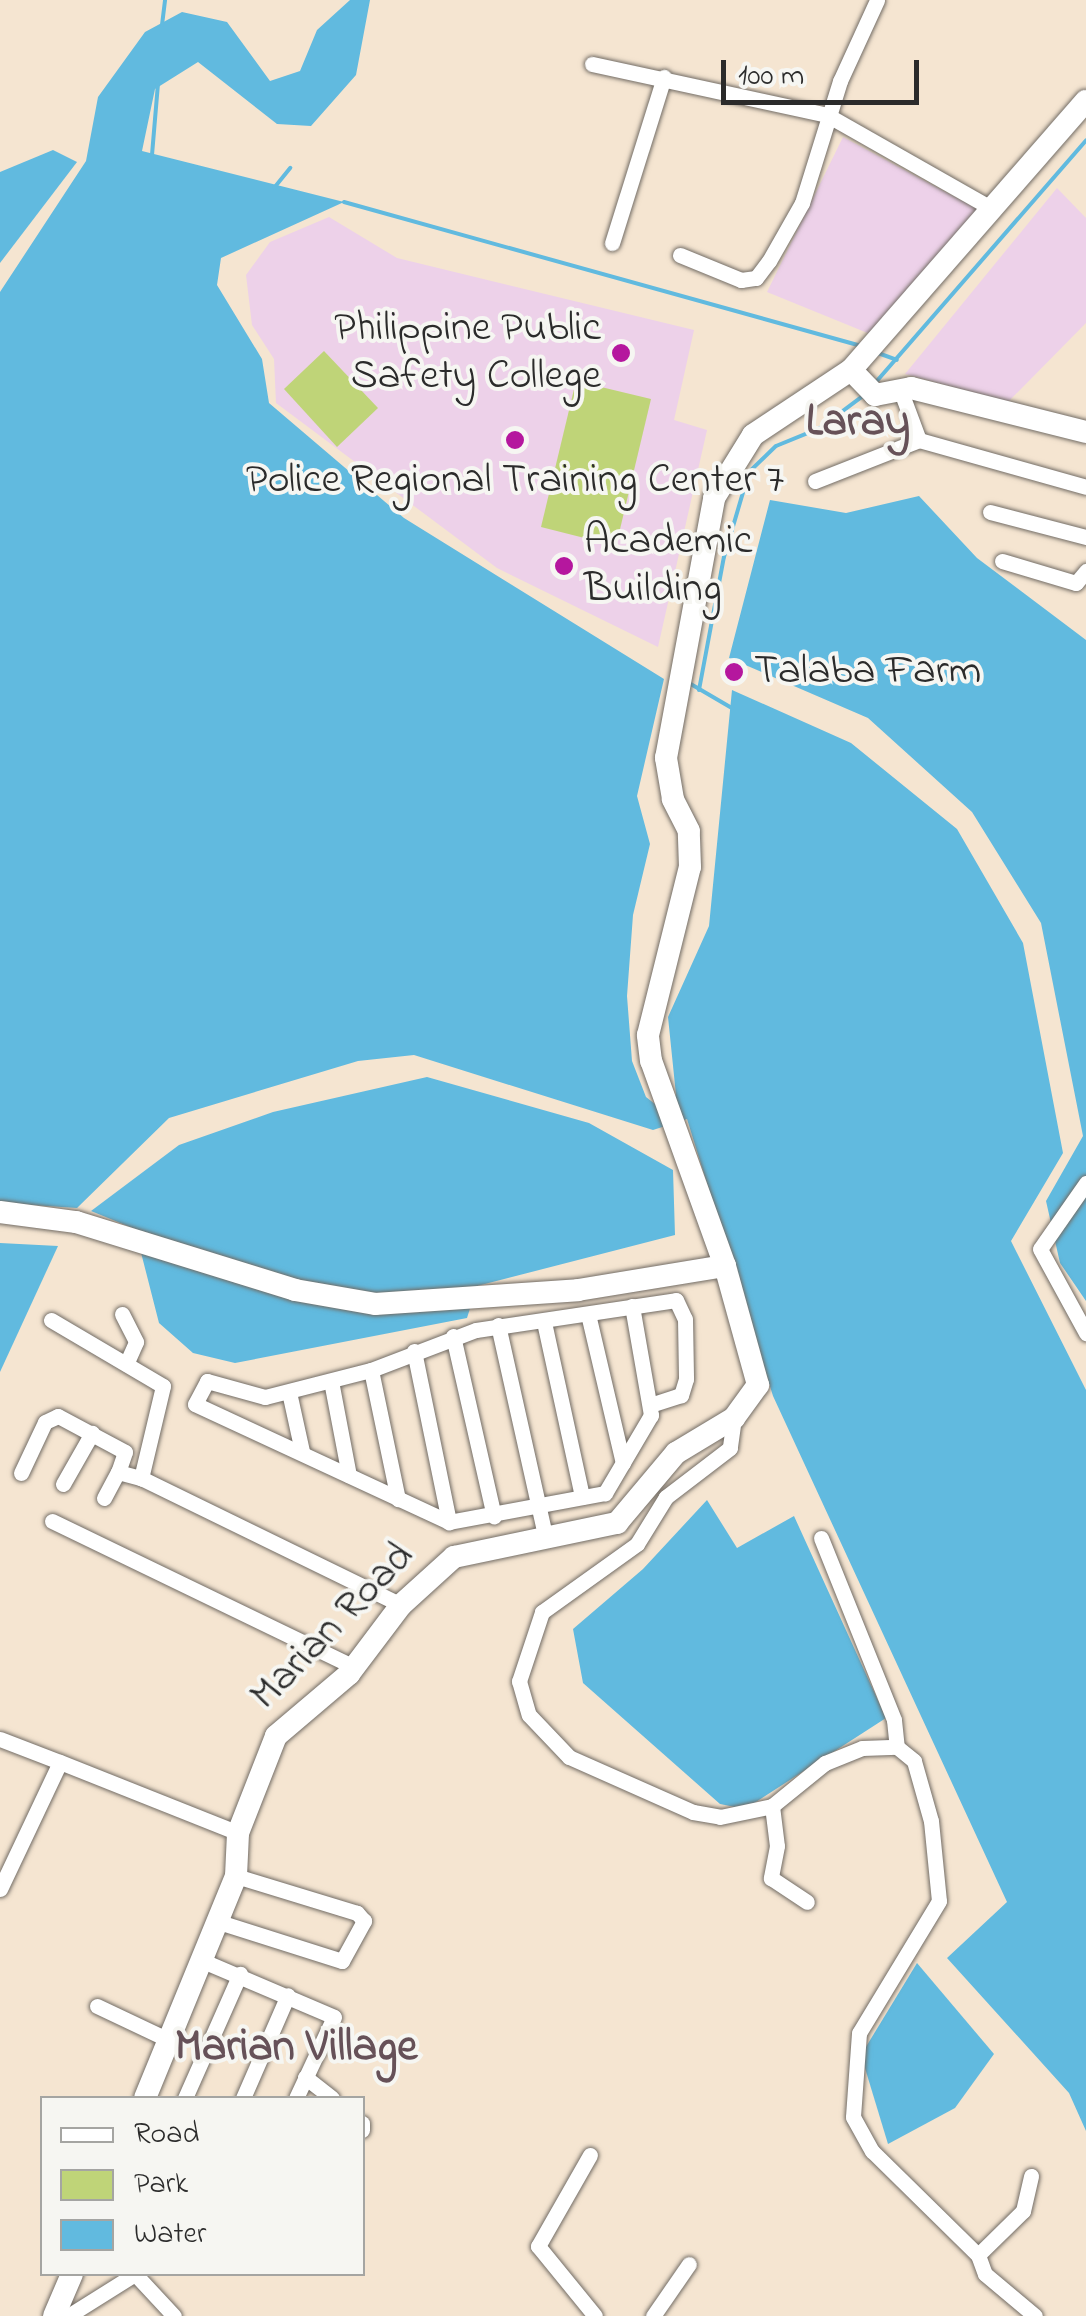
<!DOCTYPE html>
<style>
body{margin:0}
#map{position:relative;width:1086px;height:2316px;overflow:hidden;background:#f5e5d1;font-family:"Indie Flower",sans-serif}
div>[style]{position:absolute}
.built>*{inset:0;background:#edd1e9}
.green>*{inset:0;background:#bfd478}
.water>*{inset:0;background:#61badf}
.stream>*{height:4px;margin:-2px;padding:0 2px;transform-origin:2px;border-radius:2px;background:#61badf}
.roads{filter:drop-shadow(0 0 2px #726c65) drop-shadow(0 0 2px #726c65)}
.street>*{height:15px;margin:-7.5px;padding:0 7.5px;transform-origin:7.5px;border-radius:7.5px;background:#fff}
.secondary>*{height:22px;margin:-11px;padding:0 11px;transform-origin:11px;border-radius:11px;background:#fff}
.dots>*{width:28px;height:28px;translate:-50% -50%;box-sizing:border-box;border:5px solid #f6f6f2;border-radius:50%}
span{translate:-50% -50%;white-space:nowrap;text-align:center;line-height:1.15;-webkit-text-stroke:8px #f6f6f2;paint-order:stroke}
.poi-label{font-size:42px;color:#2b2b2b}
.right{translate:-100% -50%;text-align:right}
.left{translate:0 -50%;text-align:left}
.street-label{font-size:42px;color:#2b2b2b}
.neighbourhood-label{font-size:45px;color:#665158;font-weight:700}
.legend{position:absolute;left:40px;top:2096px;width:325px;height:180px;box-sizing:border-box;background:#f6f6f2;border:2px solid #a5a5a2;margin:0;padding:12px 18px;list-style:none;font-size:30px;color:#2b2b2b}
.legend li{display:flex;align-items:center;gap:20px;height:50px}
.legend b{width:50px;border:2px solid #a5a5a2}
.scale{position:absolute;left:721px;top:60px;width:198px;height:45px;box-sizing:border-box;border:5px solid #2b2b2b;border-top:0;padding-left:12px;font-size:30px;line-height:35px;white-space:nowrap;color:#2b2b2b;-webkit-text-stroke:8px #f6f6f2;paint-order:stroke}
</style>
<div id="map">
<div class="built">
<i style="clip-path:polygon(843px 137px,981px 211px,870px 334px,767px 292px)"></i>
<i style="clip-path:polygon(1057px 188px,1086px 218px,1086px 323px,1008px 402px,905px 374px)"></i>
<i style="clip-path:polygon(329px 217px,397px 258px,694px 330px,674px 420px,707px 430px,658px 647px,497px 568px,276px 403px,274px 359px,252px 325px,246px 275px,270px 242px)"></i>
</div>
<div class="green">
<i style="clip-path:polygon(324px 351px,378px 408px,337px 447px,284px 389px)"></i>
<i style="clip-path:polygon(576px 381px,651px 399px,616px 546px,541px 527px)"></i>
</div>
<div class="water">
<i style="clip-path:polygon(350px 0,370px 0,356px 75px,311px 126px,277px 124px,198px 62px,155px 89px,142px 151px,344px 202px,221px 258px,217px 285px,262px 359px,269px 403px,404px 518px,664px 679px,637px 796px,650px 844px,633px 915px,627px 996px,632px 1061px,646px 1097px,655px 1104px,676px 1095px,668px 1017px,709px 926px,732px 690px,851px 743px,957px 829px,1023px 943px,1063px 1153px,1011px 1241px,1086px 1390px,1086px 2131px,1069px 2093px,947px 1958px,1007px 1902px,773px 1396px,687px 1119px,653px 1130px,414px 1055px,358px 1061px,169px 1118px,77px 1208px,0 1203px,0 292px,86px 161px,98px 97px,145px 32px,182px 12px,227px 22px,270px 81px,300px 71px,317px 30px)"></i>
<i style="clip-path:polygon(53px 150px,77px 162px,0 263px,0 172px)"></i>
<i style="clip-path:polygon(919px 496px,977px 558px,1086px 640px,1086px 1301px,1060px 1263px,1046px 1201px,1083px 1136px,1041px 923px,972px 812px,868px 718px,729px 658px,770px 500px,846px 513px)"></i>
<i style="clip-path:polygon(427px 1077px,589px 1123px,673px 1170px,675px 1235px,477px 1286px,467px 1318px,235px 1363px,193px 1353px,159px 1323px,135px 1229px,91px 1211px,179px 1145px,273px 1112px)"></i>
<i style="clip-path:polygon(0 1243px,58px 1246px,0 1372px)"></i>
<i style="clip-path:polygon(707px 1500px,737px 1548px,794px 1516px,886px 1718px,745px 1809px,720px 1804px,583px 1683px,573px 1629px,643px 1569px)"></i>
<i style="clip-path:polygon(917px 1963px,994px 2054px,955px 2108px,888px 2144px,861px 2055px)"></i>
</div>
<div class="stream">
<i style="left:162px;top:25px;width:25px;rotate:-83deg"></i>
<i style="left:152px;top:155px;width:71px;rotate:-85.2deg"></i>
<i style="left:274px;top:188px;width:26px;rotate:-51deg"></i>
<i style="left:344px;top:202px;width:537px;rotate:15.56deg"></i>
<i style="left:878px;top:353px;width:20px;rotate:20deg"></i>
<i style="left:876px;top:382px;width:320px;rotate:-49deg"></i>
<i style="left:689px;top:683px;width:50px;rotate:30.2deg"></i>
<i style="left:699px;top:690px;width:135px;rotate:-79.4deg"></i>
<i style="left:724px;top:557px;width:89px;rotate:-73.6deg"></i>
<i style="left:749px;top:472px;width:37px;rotate:-44deg"></i>
<i style="left:776px;top:446px;width:48px;rotate:-22.2deg"></i>
<i style="left:820px;top:428px;width:54px;rotate:-36.7deg"></i>
</div>
<div class="roads">
<div class="street">
<i style="left:592px;top:64px;width:240px;rotate:12.2deg"></i>
<i style="left:827px;top:115px;width:189px;rotate:29.6deg"></i>
<i style="left:612px;top:243px;width:174px;rotate:-72.6deg"></i>
<i style="left:680px;top:255px;width:66px;rotate:22.3deg"></i>
<i style="left:741px;top:280px;width:15px;rotate:-8deg"></i>
<i style="left:756px;top:278px;width:21px;rotate:-53deg"></i>
<i style="left:769px;top:261px;width:67px;rotate:-60.4deg"></i>
<i style="left:802px;top:203px;width:128px;rotate:-72.7deg"></i>
<i style="left:840px;top:81px;width:89px;rotate:-65.4deg"></i>
<i style="left:900px;top:389px;width:54px;rotate:69.6deg"></i>
<i style="left:815px;top:481px;width:112px;rotate:-21.5deg"></i>
<i style="left:919px;top:440px;width:173px;rotate:15.7deg"></i>
<i style="left:990px;top:512px;width:99px;rotate:14.6deg"></i>
<i style="left:1002px;top:561px;width:77px;rotate:16.6deg"></i>
<i style="left:1076px;top:583px;width:16px;rotate:-50deg"></i>
<i style="left:1086px;top:1183px;width:80px;rotate:124.9deg"></i>
<i style="left:1040px;top:1249px;width:96px;rotate:61.3deg"></i>
<i style="left:632px;top:1306px;width:111px;rotate:80.1deg"></i>
<i style="left:651px;top:1415px;width:91px;rotate:120.5deg"></i>
<i style="left:605px;top:1493px;width:159px;rotate:169.5deg"></i>
<i style="left:449px;top:1522px;width:280px;rotate:-155.1deg"></i>
<i style="left:195px;top:1404px;width:26px;rotate:-62deg"></i>
<i style="left:207px;top:1381px;width:60px;rotate:15.4deg"></i>
<i style="left:265px;top:1397px;width:109px;rotate:-14.3deg"></i>
<i style="left:371px;top:1370px;width:112px;rotate:-20.9deg"></i>
<i style="left:476px;top:1330px;width:202px;rotate:-8.5deg"></i>
<i style="left:676px;top:1300px;width:21px;rotate:65deg"></i>
<i style="left:685px;top:1319px;width:60px;rotate:89deg"></i>
<i style="left:686px;top:1379px;width:17px;rotate:107deg"></i>
<i style="left:681px;top:1395px;width:32px;rotate:162deg"></i>
<i style="left:122px;top:1314px;width:31px;rotate:63deg"></i>
<i style="left:136px;top:1342px;width:24px;rotate:114deg"></i>
<i style="left:588px;top:1314px;width:153px;rotate:76.8deg"></i>
<i style="left:51px;top:1320px;width:130px;rotate:30.5deg"></i>
<i style="left:163px;top:1386px;width:95px;rotate:103.4deg"></i>
<i style="left:544px;top:1322px;width:179px;rotate:77.7deg"></i>
<i style="left:498px;top:1325px;width:219px;rotate:77.4deg"></i>
<i style="left:453px;top:1336px;width:185px;rotate:77.2deg"></i>
<i style="left:414px;top:1351px;width:175px;rotate:78.4deg"></i>
<i style="left:371px;top:1370px;width:132px;rotate:78.2deg"></i>
<i style="left:331px;top:1381px;width:96px;rotate:79.2deg"></i>
<i style="left:289px;top:1392px;width:60px;rotate:77.6deg"></i>
<i style="left:734px;top:1418px;width:30px;rotate:98deg"></i>
<i style="left:730px;top:1448px;width:81px;rotate:142.6deg"></i>
<i style="left:666px;top:1497px;width:55px;rotate:121.7deg"></i>
<i style="left:637px;top:1544px;width:117px;rotate:144.4deg"></i>
<i style="left:542px;top:1612px;width:73px;rotate:108.4deg"></i>
<i style="left:519px;top:1681px;width:35px;rotate:74deg"></i>
<i style="left:529px;top:1715px;width:58px;rotate:46.4deg"></i>
<i style="left:569px;top:1757px;width:136px;rotate:23.9deg"></i>
<i style="left:693px;top:1812px;width:27px;rotate:10deg"></i>
<i style="left:720px;top:1817px;width:53px;rotate:-11.9deg"></i>
<i style="left:772px;top:1806px;width:68px;rotate:-39.1deg"></i>
<i style="left:825px;top:1763px;width:40px;rotate:-22deg"></i>
<i style="left:862px;top:1748px;width:35px;rotate:-2deg"></i>
<i style="left:897px;top:1747px;width:22px;rotate:39deg"></i>
<i style="left:914px;top:1761px;width:62px;rotate:74.2deg"></i>
<i style="left:931px;top:1821px;width:80px;rotate:84.3deg"></i>
<i style="left:939px;top:1901px;width:154px;rotate:121.2deg"></i>
<i style="left:859px;top:2033px;width:84px;rotate:94.1deg"></i>
<i style="left:853px;top:2117px;width:39px;rotate:61deg"></i>
<i style="left:872px;top:2151px;width:148px;rotate:44.5deg"></i>
<i style="left:978px;top:2255px;width:20px;rotate:70deg"></i>
<i style="left:985px;top:2274px;width:65px;rotate:40deg"></i>
<i style="left:21px;top:1473px;width:56px;rotate:-64.8deg"></i>
<i style="left:45px;top:1422px;width:14px;rotate:-25deg"></i>
<i style="left:58px;top:1416px;width:76px;rotate:28.2deg"></i>
<i style="left:125px;top:1452px;width:21px;rotate:109deg"></i>
<i style="left:63px;top:1484px;width:59px;rotate:-60.4deg"></i>
<i style="left:104px;top:1498px;width:30px;rotate:-62deg"></i>
<i style="left:118px;top:1472px;width:24px;rotate:15deg"></i>
<i style="left:141px;top:1478px;width:289px;rotate:26deg"></i>
<i style="left:52px;top:1521px;width:335px;rotate:25.8deg"></i>
<i style="left:821px;top:1538px;width:196px;rotate:68.1deg"></i>
<i style="left:894px;top:1720px;width:27px;rotate:84deg"></i>
<i style="left:0;top:1739px;width:64px;rotate:21deg"></i>
<i style="left:772px;top:1806px;width:40px;rotate:82.9deg"></i>
<i style="left:777px;top:1846px;width:33px;rotate:101deg"></i>
<i style="left:771px;top:1878px;width:43px;rotate:33.7deg"></i>
<i style="left:0;top:1889px;width:140px;rotate:-64.7deg"></i>
<i style="left:60px;top:1762px;width:192px;rotate:21.7deg"></i>
<i style="left:219px;top:1922px;width:129px;rotate:17.6deg"></i>
<i style="left:342px;top:1961px;width:46px;rotate:-61.2deg"></i>
<i style="left:364px;top:1921px;width:11px;rotate:-131deg"></i>
<i style="left:357px;top:1913px;width:127px;rotate:-163deg"></i>
<i style="left:203px;top:1961px;width:142px;rotate:23.1deg"></i>
<i style="left:334px;top:2017px;width:89px;rotate:115.1deg"></i>
<i style="left:97px;top:2006px;width:80px;rotate:25.3deg"></i>
<i style="left:305px;top:2077px;width:34px;rotate:38deg"></i>
<i style="left:185px;top:2098px;width:136px;rotate:-66.1deg"></i>
<i style="left:243px;top:2098px;width:112px;rotate:-66.4deg"></i>
<i style="left:362px;top:2123px;width:7px;rotate:90deg"></i>
<i style="left:590px;top:2155px;width:105px;rotate:119.7deg"></i>
<i style="left:538px;top:2246px;width:90px;rotate:50.8deg"></i>
<i style="left:978px;top:2255px;width:63px;rotate:-44.4deg"></i>
<i style="left:1023px;top:2211px;width:36px;rotate:-77deg"></i>
<i style="left:135px;top:2274px;width:57px;rotate:47.1deg"></i>
<i style="left:68px;top:2316px;width:79px;rotate:-32.1deg"></i>
<i style="left:653px;top:2316px;width:63px;rotate:-55.3deg"></i>
</div>
<div class="secondary">
<i style="left:851px;top:370px;width:35px;rotate:46deg"></i>
<i style="left:875px;top:395px;width:37px;rotate:-11deg"></i>
<i style="left:911px;top:388px;width:180px;rotate:14.1deg"></i>
<i style="left:0;top:1212px;width:77px;rotate:7.5deg"></i>
<i style="left:76px;top:1222px;width:229px;rotate:17.2deg"></i>
<i style="left:295px;top:1290px;width:81px;rotate:9.9deg"></i>
<i style="left:375px;top:1304px;width:203px;rotate:-3.9deg"></i>
<i style="left:578px;top:1290px;width:149px;rotate:-9.3deg"></i>
<i style="left:145px;top:2098px;width:240px;rotate:-67.7deg"></i>
<i style="left:236px;top:1876px;width:43px;rotate:-87.3deg"></i>
<i style="left:238px;top:1833px;width:104px;rotate:-68.6deg"></i>
<i style="left:276px;top:1736px;width:96px;rotate:-40.3deg"></i>
<i style="left:349px;top:1674px;width:86px;rotate:-53deg"></i>
<i style="left:401px;top:1605px;width:72px;rotate:-42.2deg"></i>
<i style="left:454px;top:1557px;width:167px;rotate:-11.8deg"></i>
<i style="left:617px;top:1523px;width:92px;rotate:-49.9deg"></i>
<i style="left:676px;top:1453px;width:68px;rotate:-31.1deg"></i>
<i style="left:734px;top:1418px;width:41px;rotate:-54deg"></i>
<i style="left:758px;top:1385px;width:123px;rotate:-105.5deg"></i>
<i style="left:725px;top:1266px;width:218px;rotate:-109.8deg"></i>
<i style="left:651px;top:1061px;width:26px;rotate:-97deg"></i>
<i style="left:648px;top:1035px;width:173px;rotate:-76deg"></i>
<i style="left:690px;top:867px;width:36px;rotate:-92deg"></i>
<i style="left:689px;top:831px;width:36px;rotate:-117deg"></i>
<i style="left:673px;top:799px;width:42px;rotate:-99.7deg"></i>
<i style="left:666px;top:758px;width:264px;rotate:-79.5deg"></i>
<i style="left:714px;top:498px;width:74px;rotate:-58.2deg"></i>
<i style="left:753px;top:435px;width:118px;rotate:-33.6deg"></i>
<i style="left:851px;top:370px;width:357px;rotate:-48.9deg"></i>
<i style="left:54px;top:2316px;width:46px;rotate:-66.8deg"></i>
</div>
</div>
<div class="dots">
<i style="left:621px;top:353px;background:#b5179e"></i>
<i style="left:515px;top:440px;background:#b5179e"></i>
<i style="left:564px;top:566px;background:#b5179e"></i>
<i style="left:734px;top:672px;background:#b5179e"></i>
</div>
<div class="poi-label">
<span class="right" style="left:601px;top:353px">Philippine Public<br>Safety College</span>
<span style="left:515px;top:481px">Police Regional Training Center 7</span>
<span class="left" style="left:584px;top:566px">Academic<br>Building</span>
<span class="left" style="left:754px;top:672px">Talaba Farm</span>
</div>
<div class="street-label">
<span style="left:333px;top:1627px;rotate:-46deg">Marian Road</span>
</div>
<div class="neighbourhood-label">
<span style="left:858px;top:424px">Laray</span>
<span style="left:296px;top:2049px">Marian Village</span>
</div>
<ul class="legend">
<li><b style="height:12px;background:#fff"></b>Road</li>
<li><b style="height:28px;background:#bfd478"></b>Park</li>
<li><b style="height:28px;background:#61badf"></b>Water</li>
</ul>
<div class="scale">100 m</div>
</div>
